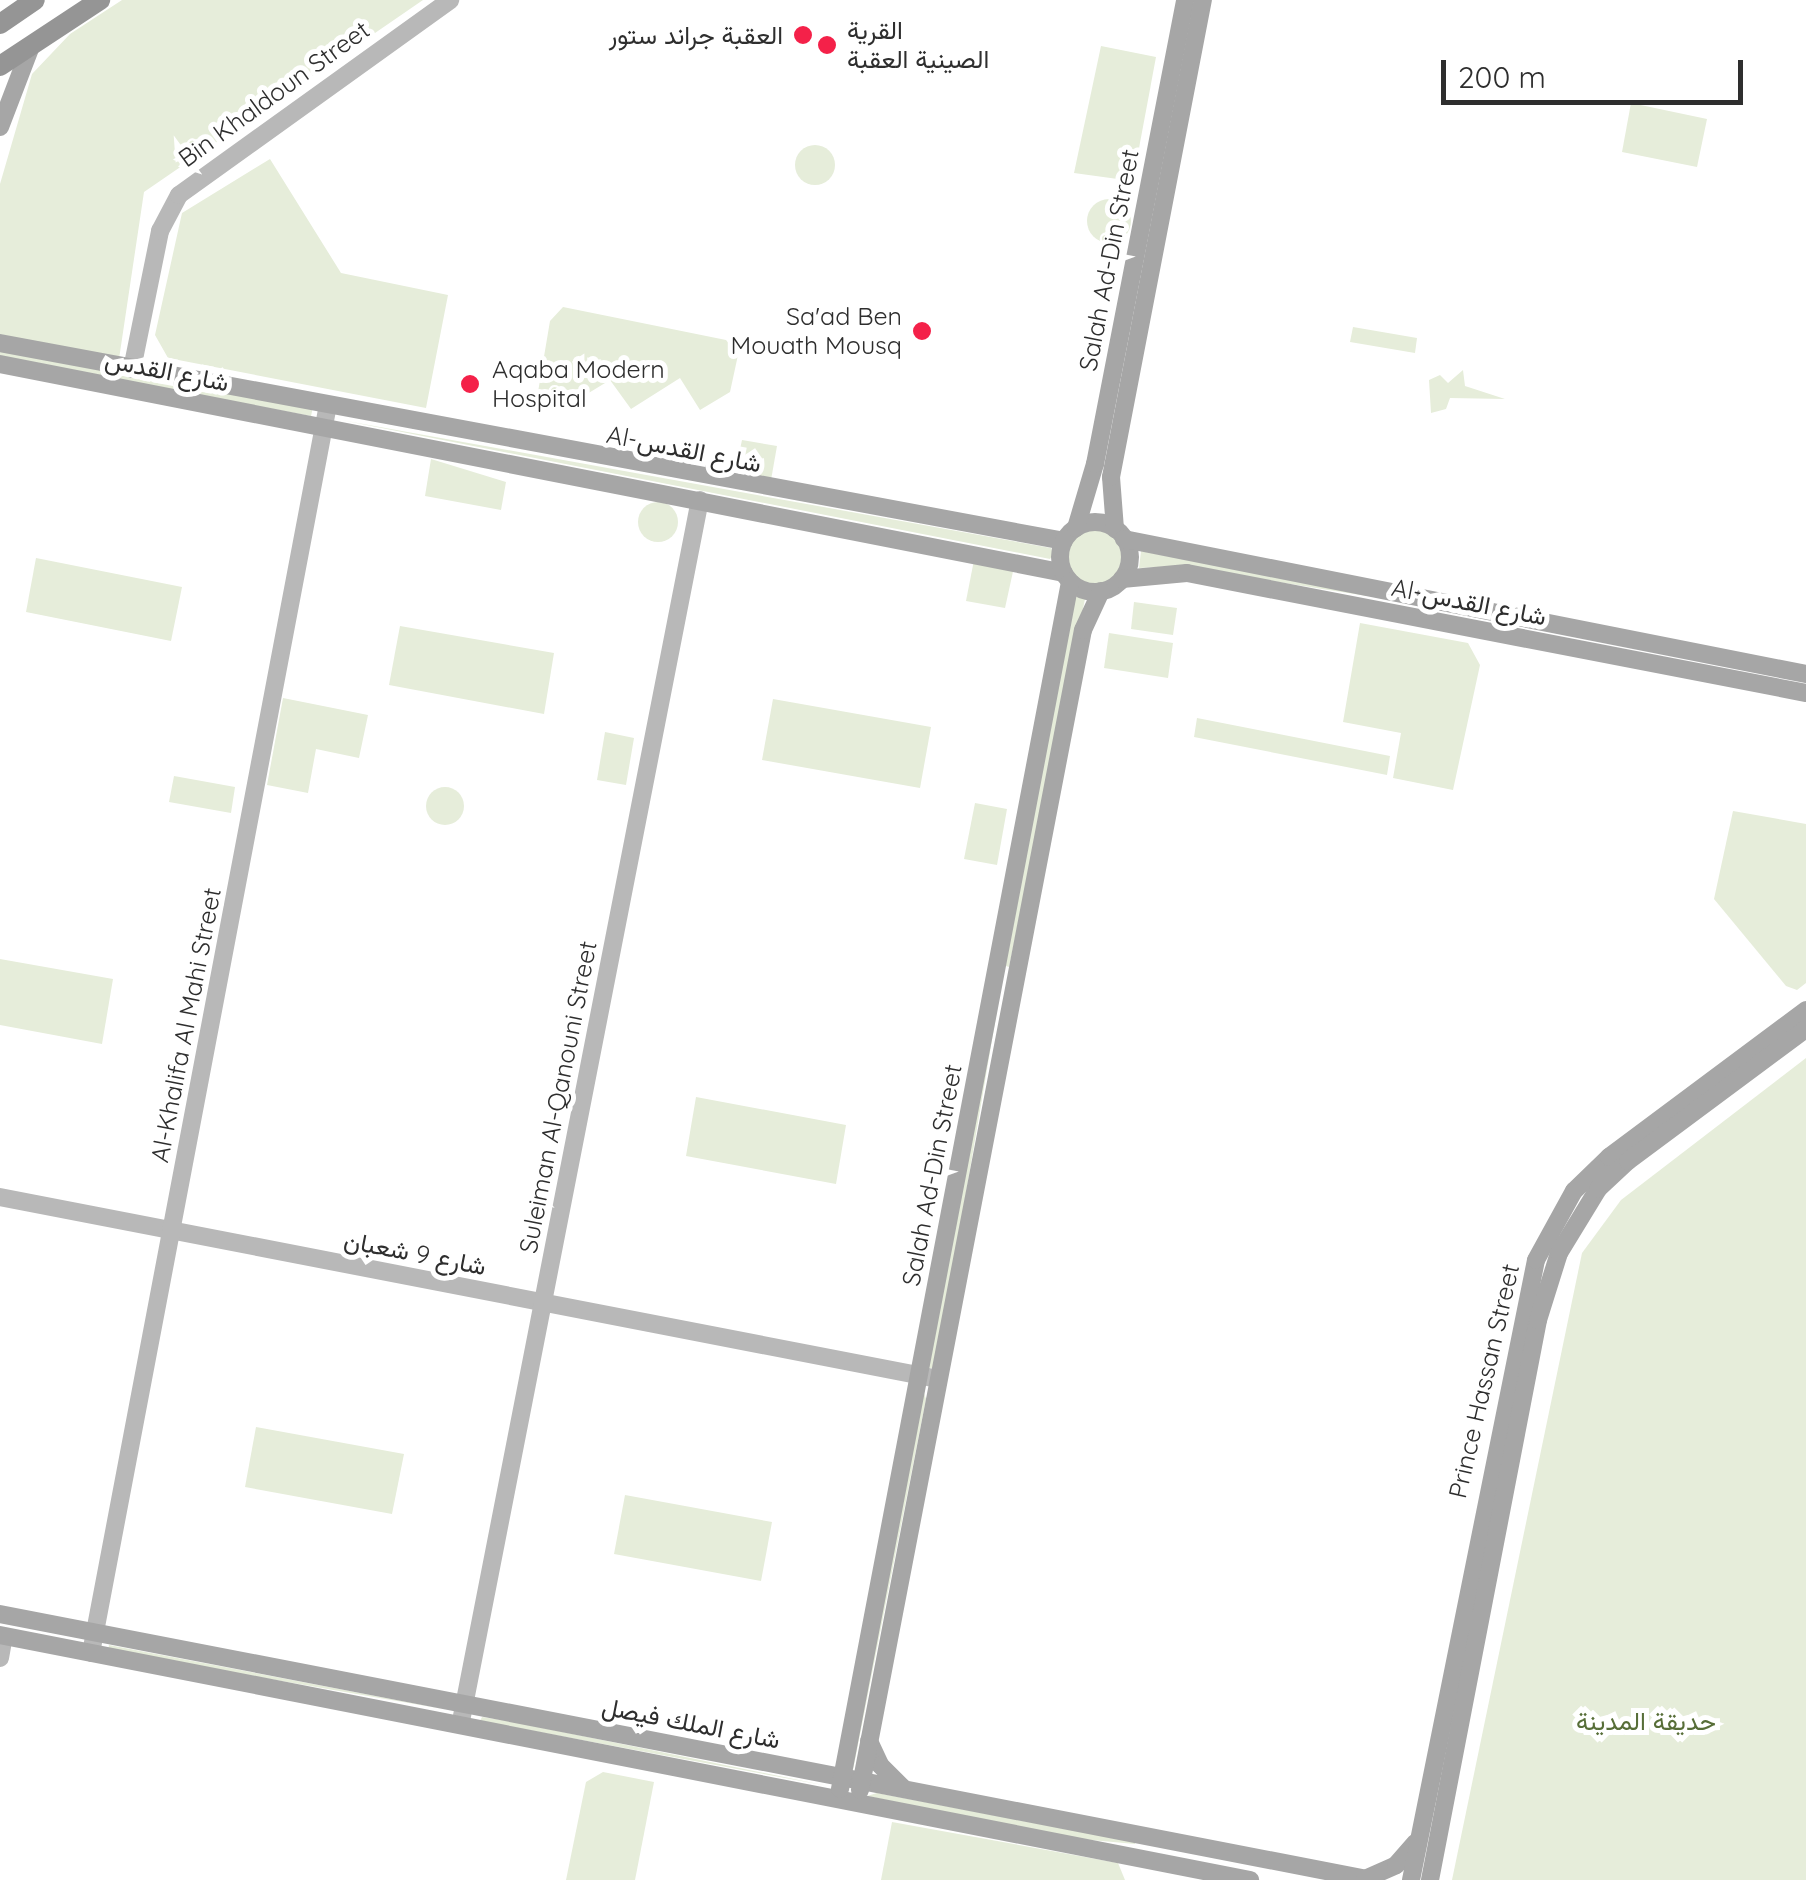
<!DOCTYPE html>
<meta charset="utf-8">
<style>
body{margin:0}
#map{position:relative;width:1806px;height:1880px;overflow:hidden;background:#fff;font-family:Quicksand,Vazirmatn,sans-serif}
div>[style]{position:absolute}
.green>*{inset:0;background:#e6edda}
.round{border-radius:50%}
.secondary>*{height:18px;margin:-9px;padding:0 9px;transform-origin:9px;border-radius:9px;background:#b8b8b8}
.primary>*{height:18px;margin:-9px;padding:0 9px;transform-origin:9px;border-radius:9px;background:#a6a6a6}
.primary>.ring{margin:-9px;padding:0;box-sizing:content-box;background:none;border:18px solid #a6a6a6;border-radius:50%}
.highway>*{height:20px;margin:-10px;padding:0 10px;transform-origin:10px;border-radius:10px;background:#959595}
.dots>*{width:28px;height:28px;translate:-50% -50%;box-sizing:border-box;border:5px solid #fff;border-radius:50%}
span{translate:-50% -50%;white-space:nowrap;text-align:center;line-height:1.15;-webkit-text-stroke:10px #fff;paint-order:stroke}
.poi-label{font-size:25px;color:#2e2e2e}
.left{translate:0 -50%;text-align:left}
.right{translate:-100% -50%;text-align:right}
.street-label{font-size:25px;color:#2e2e2e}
.park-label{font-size:25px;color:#576e38}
.scale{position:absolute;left:1441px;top:60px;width:302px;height:45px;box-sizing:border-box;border:5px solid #2e2e2e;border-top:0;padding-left:12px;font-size:30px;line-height:35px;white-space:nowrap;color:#2e2e2e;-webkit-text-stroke:8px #fff;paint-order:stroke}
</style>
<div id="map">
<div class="green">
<i style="clip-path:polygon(122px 0,423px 0,144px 192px,119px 359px,0 335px,0 184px,32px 74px,70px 34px)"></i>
<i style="clip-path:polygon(1101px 46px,1156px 57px,1134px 175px,1125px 180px,1074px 173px)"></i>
<i style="clip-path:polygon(1631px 103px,1707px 119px,1697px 167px,1622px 152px)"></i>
<i class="round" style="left:795px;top:145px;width:40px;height:40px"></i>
<i style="clip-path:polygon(270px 159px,341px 273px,448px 295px,426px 408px,168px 358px,155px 335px,182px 213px)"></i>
<i class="round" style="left:1087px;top:199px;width:44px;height:44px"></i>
<i style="clip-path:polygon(563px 307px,726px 340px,738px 355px,730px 392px,700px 410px,680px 378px,631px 409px,610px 380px,569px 405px,557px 388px,537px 398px,550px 321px)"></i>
<i style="clip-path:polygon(1353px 327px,1417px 338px,1415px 353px,1350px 342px)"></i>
<i style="clip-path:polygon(0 349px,313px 407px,311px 416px,0 359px)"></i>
<i style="clip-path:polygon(1463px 370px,1465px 386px,1505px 399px,1450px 398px,1446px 409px,1431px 413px,1429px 380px,1440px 375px,1448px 383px)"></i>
<i style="clip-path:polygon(341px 420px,1051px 548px,1053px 554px,1050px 559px)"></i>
<i style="clip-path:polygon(742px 440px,777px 446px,771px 480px,735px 473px)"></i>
<i style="clip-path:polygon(431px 459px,506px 482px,501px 510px,425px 496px)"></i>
<i class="round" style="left:638px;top:502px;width:40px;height:40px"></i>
<i class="round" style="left:1066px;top:528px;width:58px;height:58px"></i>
<i style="clip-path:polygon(1141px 551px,1366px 594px,1367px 596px,1177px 566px,1139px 568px)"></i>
<i style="clip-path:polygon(36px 558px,182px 587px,171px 641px,26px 612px)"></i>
<i style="clip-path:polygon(974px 560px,1014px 567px,1005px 608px,966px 601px)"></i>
<i style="clip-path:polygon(1075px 596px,1085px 599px,1009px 967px,1003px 965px)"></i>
<i style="clip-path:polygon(1134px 602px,1177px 608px,1173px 635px,1131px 629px)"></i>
<i style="clip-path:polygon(1360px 623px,1468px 643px,1480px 665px,1453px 790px,1393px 778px,1401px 733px,1343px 722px)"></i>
<i style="clip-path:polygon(400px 626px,554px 653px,544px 714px,389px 685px)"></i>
<i style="clip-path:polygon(1109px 633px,1173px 643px,1168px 678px,1104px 668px)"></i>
<i style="clip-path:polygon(283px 698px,368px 715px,359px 758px,316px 749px,308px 793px,267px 785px)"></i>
<i style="clip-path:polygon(773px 699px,931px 727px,920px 788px,762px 760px)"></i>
<i style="clip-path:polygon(1197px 718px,1390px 756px,1387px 775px,1194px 737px)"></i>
<i style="clip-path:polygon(605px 732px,634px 738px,626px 785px,597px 780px)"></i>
<i style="clip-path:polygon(174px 776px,235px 787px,231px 813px,169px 802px)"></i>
<i class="round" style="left:426px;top:787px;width:38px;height:38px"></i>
<i style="clip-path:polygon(975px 803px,1007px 809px,997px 865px,964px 859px)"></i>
<i style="clip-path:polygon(1733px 811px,1806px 824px,1806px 983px,1797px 990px,1786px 986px,1714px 899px)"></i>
<i style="clip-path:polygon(0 959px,113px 979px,102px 1044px,0 1025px)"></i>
<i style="clip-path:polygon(1000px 993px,936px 1369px,925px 1367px)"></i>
<i style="clip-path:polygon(1806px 1058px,1806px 1880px,1452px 1880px,1582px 1253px,1621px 1200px)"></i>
<i style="clip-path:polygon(696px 1097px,846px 1125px,836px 1184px,686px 1156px)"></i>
<i style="clip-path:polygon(924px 1393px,926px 1399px,853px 1770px,849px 1769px)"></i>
<i style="clip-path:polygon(256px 1427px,404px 1454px,392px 1514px,245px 1487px)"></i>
<i style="clip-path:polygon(625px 1495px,772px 1522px,761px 1581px,614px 1554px)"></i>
<i style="clip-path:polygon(109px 1645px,449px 1710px,108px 1651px)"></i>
<i style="clip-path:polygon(482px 1717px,509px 1721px,828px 1786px,480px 1721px)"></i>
<i style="clip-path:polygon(603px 1772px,654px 1782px,635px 1880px,566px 1880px,586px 1782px)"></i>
<i style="clip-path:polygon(877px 1793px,1135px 1842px,1135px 1844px,1069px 1838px,867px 1796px)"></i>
<i style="clip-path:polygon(892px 1822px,1118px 1863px,1125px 1880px,881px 1880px)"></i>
</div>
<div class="secondary">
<i style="left:132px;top:369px;width:141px;rotate:-78.5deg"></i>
<i style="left:160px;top:231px;width:41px;rotate:-62.2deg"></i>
<i style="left:179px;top:195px;width:334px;rotate:-35.7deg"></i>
<i style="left:0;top:1197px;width:955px;rotate:10.98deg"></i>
<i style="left:91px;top:1653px;width:1270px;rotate:-79.25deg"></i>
<i style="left:0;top:1658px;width:22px;rotate:-80deg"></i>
<i style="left:462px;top:1716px;width:1239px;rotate:-78.93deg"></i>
</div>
<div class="primary">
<i style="left:0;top:127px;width:84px;rotate:-69deg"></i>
<i style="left:0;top:343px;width:1082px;rotate:10.54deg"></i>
<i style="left:0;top:364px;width:1084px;rotate:11.11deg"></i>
<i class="ring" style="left:1060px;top:522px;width:52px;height:52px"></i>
<i style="left:1076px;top:528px;width:67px;rotate:-73.5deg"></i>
<i style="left:1095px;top:464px;width:473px;rotate:-79deg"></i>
<i style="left:1115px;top:529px;width:52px;rotate:-94.4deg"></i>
<i style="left:1111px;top:477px;width:486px;rotate:-79.1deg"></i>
<i style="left:1124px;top:539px;width:695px;rotate:11.2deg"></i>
<i style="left:1122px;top:579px;width:65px;rotate:-5.3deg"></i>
<i style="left:1187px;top:573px;width:631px;rotate:10.97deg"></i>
<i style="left:0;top:1614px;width:1398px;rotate:10.97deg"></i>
<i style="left:0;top:1635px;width:1274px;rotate:11.09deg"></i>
<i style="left:869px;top:1741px;width:26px;rotate:65deg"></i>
<i style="left:880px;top:1765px;width:31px;rotate:45deg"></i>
<i style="left:840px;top:1789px;width:1229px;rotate:-79.21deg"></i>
<i style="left:860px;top:1790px;width:1181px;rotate:-79.12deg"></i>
<i style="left:1083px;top:630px;width:43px;rotate:-65.2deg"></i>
<i style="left:1365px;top:1879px;width:34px;rotate:-24deg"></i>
<i style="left:1396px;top:1865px;width:30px;rotate:-49deg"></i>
<i style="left:1411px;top:1880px;width:632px;rotate:-78.6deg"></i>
<i style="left:1536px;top:1260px;width:79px;rotate:-61.2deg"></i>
<i style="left:1574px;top:1191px;width:49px;rotate:-44.2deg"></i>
<i style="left:1609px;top:1157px;width:246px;rotate:-36.7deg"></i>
<i style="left:1430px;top:1880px;width:570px;rotate:-79.08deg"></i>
<i style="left:1538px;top:1320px;width:70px;rotate:-72.6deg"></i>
<i style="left:1559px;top:1253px;width:75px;rotate:-58.6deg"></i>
<i style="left:1598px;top:1189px;width:41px;rotate:-43deg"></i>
<i style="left:1628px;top:1161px;width:222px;rotate:-36.6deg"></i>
</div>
<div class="highway">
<i style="left:0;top:24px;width:42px;rotate:-34.4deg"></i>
<i style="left:0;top:66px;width:120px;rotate:-33.4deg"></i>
</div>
<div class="dots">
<i style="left:803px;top:35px;background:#f42149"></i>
<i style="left:827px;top:45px;background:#f42149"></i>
<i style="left:922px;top:331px;background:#f42149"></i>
<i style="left:470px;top:384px;background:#f42149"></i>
</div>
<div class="poi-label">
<span class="left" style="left:847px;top:45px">القرية<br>الصينية العقبة</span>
<span class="right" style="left:783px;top:35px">العقبة جراند ستور</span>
<span class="right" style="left:902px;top:331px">Sa'ad Ben<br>Mouath Mousq</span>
<span class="left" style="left:492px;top:384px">Aqaba Modern<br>Hospital</span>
</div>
<div class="street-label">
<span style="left:274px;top:94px;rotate:-36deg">Bin Khaldoun Street</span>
<span style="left:1109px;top:260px;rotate:-79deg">Salah Ad-Din Street</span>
<span style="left:167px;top:371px;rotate:11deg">شارع القدس</span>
<span style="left:684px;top:449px;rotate:11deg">Al-شارع القدس</span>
<span style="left:1469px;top:602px;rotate:11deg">Al-شارع القدس</span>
<span style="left:186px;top:1025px;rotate:-79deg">Al-Khalifa Al Mahi Street</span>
<span style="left:558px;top:1097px;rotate:-79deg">Suleiman Al-Qanouni Street</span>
<span style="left:932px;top:1175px;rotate:-79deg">Salah Ad-Din Street</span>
<span style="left:415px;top:1253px;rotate:11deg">شارع 9 شعبان</span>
<span style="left:1484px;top:1381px;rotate:-77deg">Prince Hassan Street</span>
<span style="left:691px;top:1723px;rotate:11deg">شارع الملك فيصل</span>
</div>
<div class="park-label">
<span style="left:1646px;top:1721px">حديقة المدينة</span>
</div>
<div class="scale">200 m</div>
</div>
